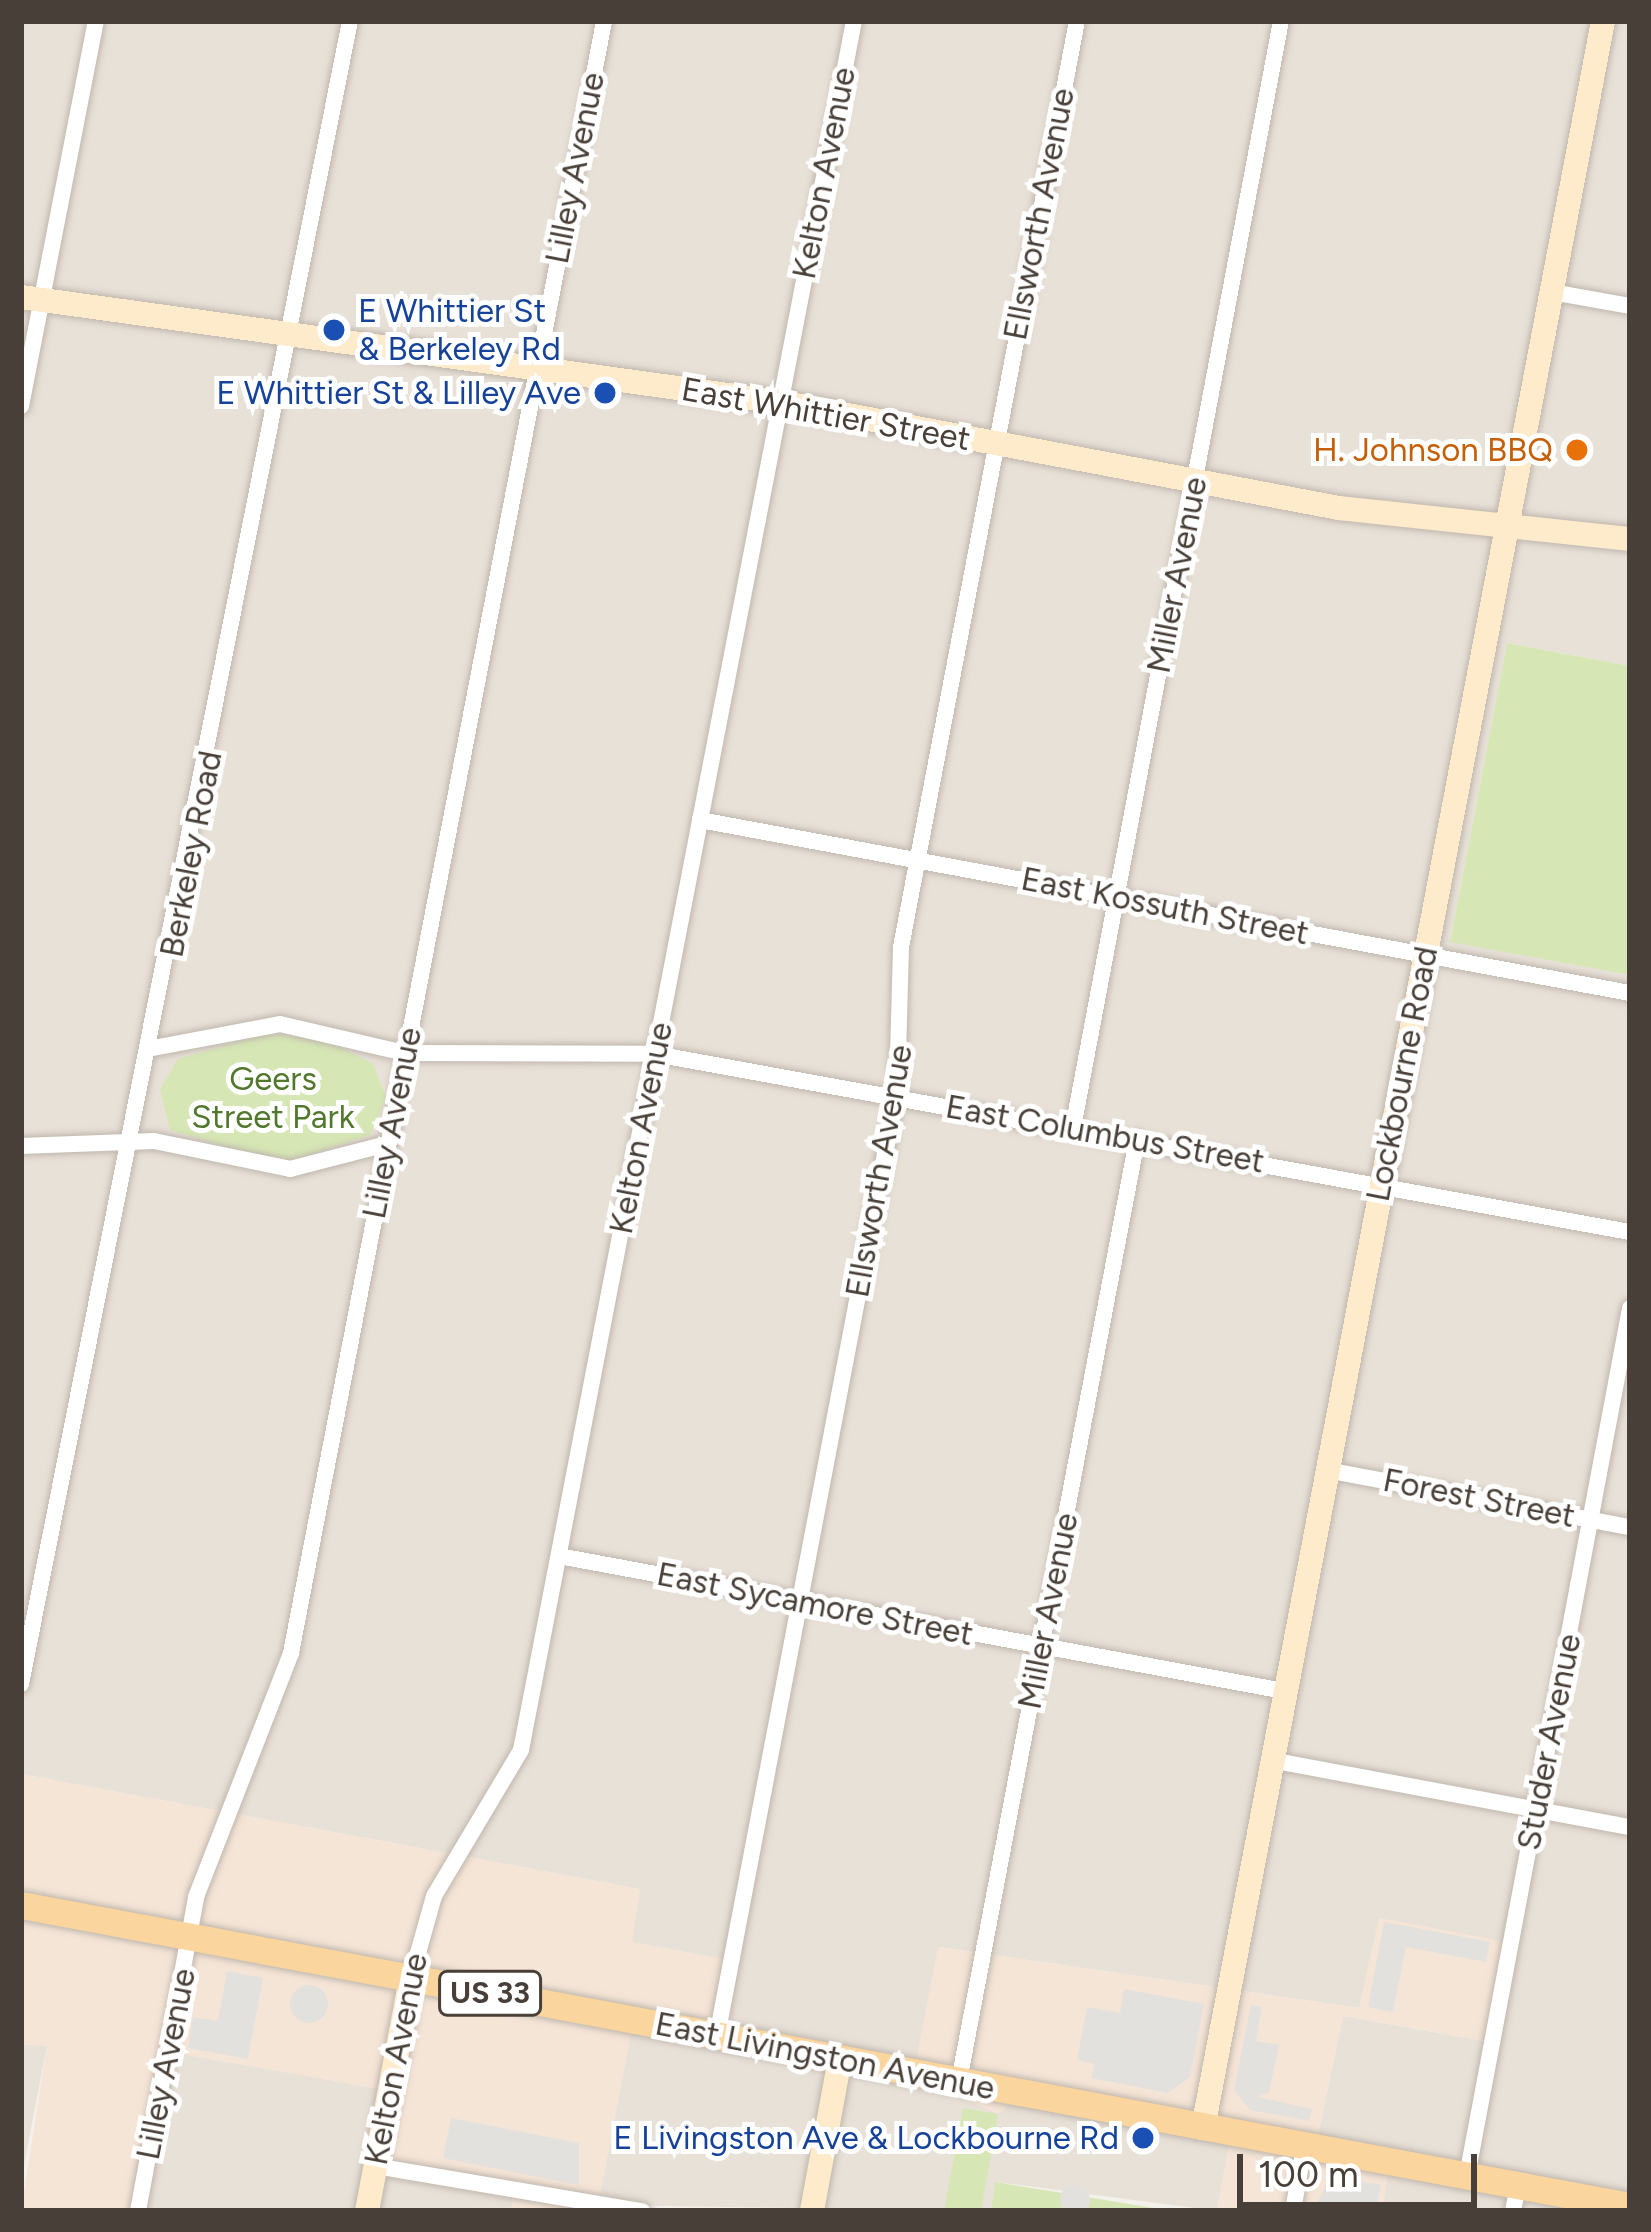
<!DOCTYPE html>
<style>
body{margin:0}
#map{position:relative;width:1651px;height:2232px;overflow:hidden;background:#f4f0ea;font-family:Figtree,sans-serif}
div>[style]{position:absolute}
.residential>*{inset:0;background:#e8e1d8}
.commercial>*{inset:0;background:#f5e5d7}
.green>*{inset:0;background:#d6e7b5}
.parking>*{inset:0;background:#e3e1de}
.round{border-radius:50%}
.roads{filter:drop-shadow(0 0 3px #c0b7ad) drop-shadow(0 0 3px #c0b7ad)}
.street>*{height:16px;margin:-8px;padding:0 8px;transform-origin:8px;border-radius:8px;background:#fff}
.secondary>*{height:24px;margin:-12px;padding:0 12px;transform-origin:12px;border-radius:12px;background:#fdebcc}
.primary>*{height:27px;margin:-13.5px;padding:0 13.5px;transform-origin:13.5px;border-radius:13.5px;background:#fad59d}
.dots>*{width:33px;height:33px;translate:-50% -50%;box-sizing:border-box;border:6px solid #fff;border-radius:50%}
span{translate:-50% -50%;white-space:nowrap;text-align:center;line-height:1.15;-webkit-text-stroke:10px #fff;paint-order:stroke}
.shield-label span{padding:3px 9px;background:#fff;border:3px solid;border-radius:9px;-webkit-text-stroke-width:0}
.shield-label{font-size:30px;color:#484038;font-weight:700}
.street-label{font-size:33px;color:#484038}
.transit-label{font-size:33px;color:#164399}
.left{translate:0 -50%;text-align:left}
.right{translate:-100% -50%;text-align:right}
.food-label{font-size:33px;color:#c56008}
.park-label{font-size:33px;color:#52782d}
.frame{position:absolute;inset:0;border:24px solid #484038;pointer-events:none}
.scale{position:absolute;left:1237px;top:2154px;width:240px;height:54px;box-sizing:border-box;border:6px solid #484038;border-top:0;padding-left:15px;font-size:36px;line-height:42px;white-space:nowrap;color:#484038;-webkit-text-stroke:9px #fff;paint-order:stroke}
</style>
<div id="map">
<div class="residential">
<i style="clip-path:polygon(21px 21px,1630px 21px,1630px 666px,1507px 643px,1450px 941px,1630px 975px,1630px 2211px,1382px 2211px,1390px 2163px,1315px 2149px,1343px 2016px,1495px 2043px,1380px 1918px,1360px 2008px,939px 1947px,1019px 2097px,1231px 2134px,1217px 2211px,996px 2182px,991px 2211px,598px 2205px,633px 2022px,734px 1961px,631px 1942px,640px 1889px,21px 1774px)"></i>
<i style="clip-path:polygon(21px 2044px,47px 2046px,21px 2180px)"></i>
<i style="clip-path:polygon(169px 2051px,392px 2091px,515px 2189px,511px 2211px,139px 2211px)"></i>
</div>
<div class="commercial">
<i style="clip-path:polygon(21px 1774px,640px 1889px,632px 1942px,735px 1961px,719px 2038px,633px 2023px,598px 2204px,634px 2211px,511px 2211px,515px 2190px,377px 2165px,391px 2091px,169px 2052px,139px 2211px,21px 2211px,47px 2046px,21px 2044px)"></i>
<i style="clip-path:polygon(1379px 1918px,1513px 1943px,1496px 2043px,1343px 2016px,1315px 2148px,1390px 2163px,1382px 2211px,1217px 2211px,1231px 2135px,1019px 2097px,998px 2114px,913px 2077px,938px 1947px,1359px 2008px)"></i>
</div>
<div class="green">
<i style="clip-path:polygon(1507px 643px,1630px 666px,1630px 975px,1450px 942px)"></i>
<i style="clip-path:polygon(267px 1033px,331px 1042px,373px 1064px,386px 1097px,370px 1135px,281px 1164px,170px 1130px,160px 1089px,178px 1059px)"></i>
<i style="clip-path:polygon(963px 2108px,998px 2114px,981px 2211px,944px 2211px)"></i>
<i style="clip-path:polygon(995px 2182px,1166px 2210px,991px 2211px)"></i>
</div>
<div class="parking">
<i style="clip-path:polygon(1384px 1922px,1490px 1942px,1486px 1962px,1406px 1947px,1393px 2012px,1368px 2007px)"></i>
<i style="clip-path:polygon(227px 1971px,263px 1978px,248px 2059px,188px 2048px,193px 2017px,218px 2021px)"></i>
<i class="round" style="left:290px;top:1985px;width:38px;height:38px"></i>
<i style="clip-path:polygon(1124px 1989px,1204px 2004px,1190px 2077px,1168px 2093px,1091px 2078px,1094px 2064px,1077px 2060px,1087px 2007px,1120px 2013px)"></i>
<i style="clip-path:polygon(1251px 2005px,1262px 2007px,1256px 2041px,1279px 2045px,1269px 2092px,1257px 2097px,1312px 2109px,1309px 2121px,1250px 2110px,1234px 2090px)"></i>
<i style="clip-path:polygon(451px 2118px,579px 2143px,579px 2185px,443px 2158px)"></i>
<i style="clip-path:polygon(1330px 2176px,1381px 2185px,1376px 2211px,1313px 2211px)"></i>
<i class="round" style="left:1060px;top:2185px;width:30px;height:30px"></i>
</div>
<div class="roads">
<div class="street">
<i style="left:1552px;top:292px;width:79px;rotate:10.2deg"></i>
<i style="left:21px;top:406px;width:392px;rotate:-79deg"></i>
<i style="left:700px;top:820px;width:946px;rotate:10.54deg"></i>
<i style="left:153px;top:1048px;width:129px;rotate:-10.7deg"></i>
<i style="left:280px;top:1024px;width:128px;rotate:13.1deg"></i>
<i style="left:405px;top:1053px;width:250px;rotate:0.2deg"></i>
<i style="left:655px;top:1054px;width:991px;rotate:10.35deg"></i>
<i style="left:1073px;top:1128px;width:1126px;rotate:-79.36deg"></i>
<i style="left:21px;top:1146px;width:133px;rotate:-2.2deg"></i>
<i style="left:154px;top:1141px;width:139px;rotate:11.6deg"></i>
<i style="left:290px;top:1169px;width:100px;rotate:-14.5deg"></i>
<i style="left:1327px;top:1470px;width:308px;rotate:10.7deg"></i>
<i style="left:559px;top:1556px;width:737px;rotate:10.55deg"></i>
<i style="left:21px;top:1684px;width:1695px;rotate:-78.81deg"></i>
<i style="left:1271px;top:1760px;width:365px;rotate:10.6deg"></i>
<i style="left:411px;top:1978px;width:85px;rotate:-74.3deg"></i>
<i style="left:434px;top:1896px;width:170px;rotate:-59.2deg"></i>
<i style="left:521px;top:1750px;width:1761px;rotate:-79.1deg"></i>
<i style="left:717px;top:2036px;width:962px;rotate:-79.22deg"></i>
<i style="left:897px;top:1091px;width:144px;rotate:-88.4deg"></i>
<i style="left:901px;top:947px;width:943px;rotate:-79.24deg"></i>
<i style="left:959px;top:2081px;width:958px;rotate:-79.29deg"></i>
<i style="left:375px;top:2166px;width:271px;rotate:9.6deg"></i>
<i style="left:1467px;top:2176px;width:883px;rotate:-79.36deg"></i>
<i style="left:138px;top:2211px;width:319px;rotate:-79.5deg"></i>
<i style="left:196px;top:1897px;width:262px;rotate:-68.7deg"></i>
<i style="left:291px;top:1653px;width:1662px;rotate:-79.14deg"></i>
<i style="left:1293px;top:2211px;width:65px;rotate:-80.2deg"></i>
<i style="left:1513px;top:2211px;width:25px;rotate:-79deg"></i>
</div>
<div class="secondary">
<i style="left:21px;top:297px;width:765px;rotate:7.89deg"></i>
<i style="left:779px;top:402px;width:570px;rotate:10.72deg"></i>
<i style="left:1339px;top:508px;width:293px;rotate:6.1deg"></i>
<i style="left:1203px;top:2128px;width:2145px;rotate:-79.25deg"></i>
<i style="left:367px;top:2211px;width:237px;rotate:-79.3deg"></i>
<i style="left:812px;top:2211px;width:155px;rotate:-79.6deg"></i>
</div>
<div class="primary">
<i style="left:21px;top:1905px;width:1637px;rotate:10.6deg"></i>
</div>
</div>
<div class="dots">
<i style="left:334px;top:330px;background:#1a4fb4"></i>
<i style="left:605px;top:393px;background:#1a4fb4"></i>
<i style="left:1577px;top:450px;background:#e8710a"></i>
<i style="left:1143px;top:2138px;background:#1a4fb4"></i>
</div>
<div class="shield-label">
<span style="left:490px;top:1993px">US 33</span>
</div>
<div class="street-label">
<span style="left:575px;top:168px;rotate:-79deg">Lilley Avenue</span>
<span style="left:824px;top:173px;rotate:-79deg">Kelton Avenue</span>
<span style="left:1039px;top:214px;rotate:-79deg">Ellsworth Avenue</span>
<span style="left:826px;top:414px;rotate:10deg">East Whittier Street</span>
<span style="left:1177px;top:575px;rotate:-79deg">Miller Avenue</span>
<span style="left:191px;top:854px;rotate:-79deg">Berkeley Road</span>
<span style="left:1165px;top:906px;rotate:11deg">East Kossuth Street</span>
<span style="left:1402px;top:1074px;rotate:-79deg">Lockbourne Road</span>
<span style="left:392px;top:1123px;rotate:-79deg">Lilley Avenue</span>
<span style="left:641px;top:1128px;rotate:-79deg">Kelton Avenue</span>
<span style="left:1105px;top:1134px;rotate:10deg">East Columbus Street</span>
<span style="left:879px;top:1171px;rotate:-80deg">Ellsworth Avenue</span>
<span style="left:1479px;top:1498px;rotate:11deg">Forest Street</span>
<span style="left:815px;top:1604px;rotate:11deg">East Sycamore Street</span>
<span style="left:1048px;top:1611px;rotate:-79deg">Miller Avenue</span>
<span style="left:1549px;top:1742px;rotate:-79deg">Studer Avenue</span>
<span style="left:825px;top:2056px;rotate:11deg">East Livingston Avenue</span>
<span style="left:396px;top:2059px;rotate:-79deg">Kelton Avenue</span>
<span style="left:166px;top:2064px;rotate:-79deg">Lilley Avenue</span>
</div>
<div class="transit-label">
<span class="left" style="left:358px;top:330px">E Whittier St<br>&amp; Berkeley Rd</span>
<span class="right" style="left:581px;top:393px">E Whittier St &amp; Lilley Ave</span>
<span class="right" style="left:1119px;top:2138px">E Livingston Ave &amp; Lockbourne Rd</span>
</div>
<div class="food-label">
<span class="right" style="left:1553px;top:450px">H. Johnson BBQ</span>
</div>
<div class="park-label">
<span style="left:273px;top:1098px">Geers<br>Street Park</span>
</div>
<div class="frame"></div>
<div class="scale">100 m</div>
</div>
